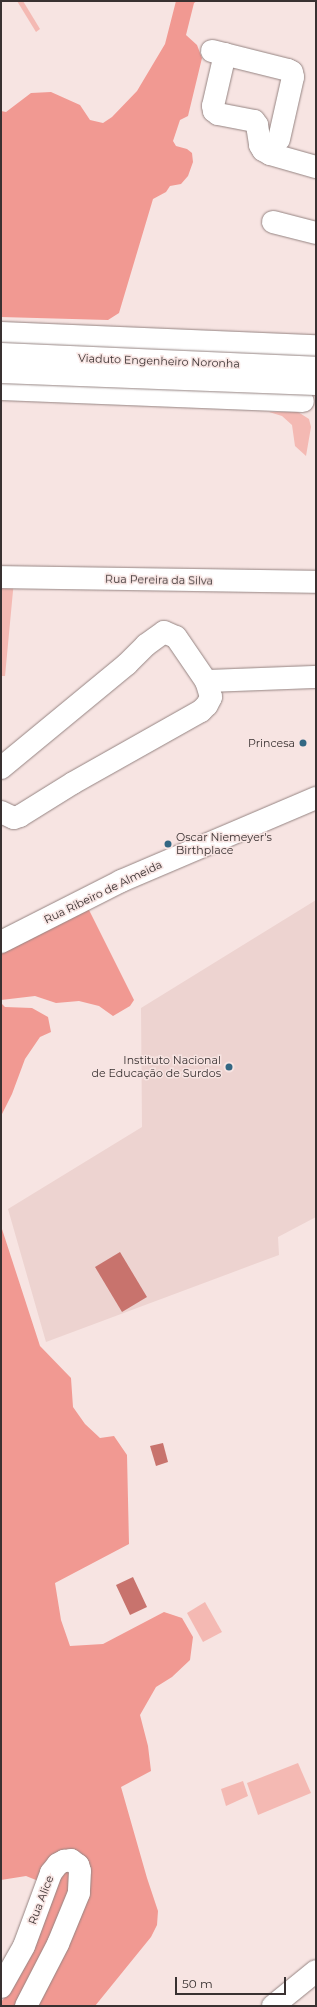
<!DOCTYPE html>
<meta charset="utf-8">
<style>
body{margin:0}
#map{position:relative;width:317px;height:2007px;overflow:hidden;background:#f7e4e2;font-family:Montserrat,sans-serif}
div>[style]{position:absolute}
.built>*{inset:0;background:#edd3d0}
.green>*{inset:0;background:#f4b9b3}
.forest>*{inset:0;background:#f19992}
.water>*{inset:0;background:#c8736d}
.roads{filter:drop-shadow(0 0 1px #958482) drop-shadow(0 0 1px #958482)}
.minor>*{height:22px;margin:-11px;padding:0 11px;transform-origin:11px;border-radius:11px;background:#fff}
.major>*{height:22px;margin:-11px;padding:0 11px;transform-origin:11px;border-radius:11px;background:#fff}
.bridges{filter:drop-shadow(0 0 1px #958482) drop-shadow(0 0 1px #958482)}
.major-bridge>*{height:22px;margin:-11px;padding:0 11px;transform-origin:11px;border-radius:11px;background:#fff}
.dots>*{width:11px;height:11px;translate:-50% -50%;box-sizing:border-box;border:2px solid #f7e4e2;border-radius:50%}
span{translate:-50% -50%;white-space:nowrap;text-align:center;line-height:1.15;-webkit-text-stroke:3px #f7e4e2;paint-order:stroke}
.street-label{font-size:11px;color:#393131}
.poi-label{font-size:11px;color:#393131}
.right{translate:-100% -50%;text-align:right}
.left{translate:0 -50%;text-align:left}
.frame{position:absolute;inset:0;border:2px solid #393131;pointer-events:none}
.scale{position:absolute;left:175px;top:1977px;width:111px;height:18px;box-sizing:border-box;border:2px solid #393131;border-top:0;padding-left:5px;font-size:12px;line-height:14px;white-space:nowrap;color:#393131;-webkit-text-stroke:3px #f7e4e2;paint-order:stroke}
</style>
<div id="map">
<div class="built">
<i style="clip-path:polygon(316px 900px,316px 1217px,278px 1237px,279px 1255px,46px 1342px,8px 1209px,142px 1127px,141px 1008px)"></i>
</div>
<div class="green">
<i style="clip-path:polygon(17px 1px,23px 1px,40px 29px,36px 32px)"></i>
<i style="clip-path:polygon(269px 412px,298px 412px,309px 419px,311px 427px,306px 456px,295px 446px,292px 425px,282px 416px)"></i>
<i style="clip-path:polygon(1px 580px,14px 580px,5px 676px,1px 676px)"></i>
<i style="clip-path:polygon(205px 1602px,222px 1632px,203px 1642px,187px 1613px)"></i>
<i style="clip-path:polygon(298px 1763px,311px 1793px,258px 1815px,247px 1783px)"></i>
<i style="clip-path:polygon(243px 1781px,248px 1796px,226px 1806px,221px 1789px)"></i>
</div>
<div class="forest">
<i style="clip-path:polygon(176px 1px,197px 1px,194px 3px,186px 35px,197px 45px,202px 58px,188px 116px,180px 120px,173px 141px,176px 146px,187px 149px,192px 153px,193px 162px,188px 176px,181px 184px,170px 186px,166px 192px,153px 199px,119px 313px,108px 320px,1px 317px,1px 111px,6px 112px,31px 93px,51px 92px,80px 105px,90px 120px,103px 123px,112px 117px,137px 91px,165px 44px)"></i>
<i style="clip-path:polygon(86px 904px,134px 1000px,130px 1006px,113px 1016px,99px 1006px,79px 1001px,56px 1003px,35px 996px,1px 1000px,1px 945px)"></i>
<i style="clip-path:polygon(1px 1003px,5px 1007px,32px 1008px,48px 1017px,51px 1032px,40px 1037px,25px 1059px,12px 1094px,1px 1116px)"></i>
<i style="clip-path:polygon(1px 1226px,40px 1346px,71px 1378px,73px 1407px,85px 1424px,100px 1438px,114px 1436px,127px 1455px,129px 1544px,55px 1583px,61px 1620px,70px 1646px,103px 1644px,164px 1612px,182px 1618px,193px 1637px,190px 1660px,172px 1677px,156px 1687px,140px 1715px,148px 1746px,151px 1771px,121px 1787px,147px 1878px,158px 1911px,157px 1925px,151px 1937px,95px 2006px,1px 2006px,1px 2002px,14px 1986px,34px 1951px,56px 1888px,26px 1876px,1px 1880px)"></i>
</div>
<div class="water">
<i style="clip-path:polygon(120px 1252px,147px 1297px,122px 1312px,95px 1267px)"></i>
<i style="clip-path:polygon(163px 1443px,168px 1462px,156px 1466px,150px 1446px)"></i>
<i style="clip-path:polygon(133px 1577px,147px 1607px,130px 1615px,116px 1585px)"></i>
</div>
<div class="roads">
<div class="minor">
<i style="left:212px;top:51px;width:78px;rotate:14deg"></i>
<i style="left:288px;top:70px;width:4px;rotate:27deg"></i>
<i style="left:292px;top:72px;width:5px;rotate:79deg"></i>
<i style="left:293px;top:77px;width:64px;rotate:102.7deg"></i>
<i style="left:225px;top:54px;width:53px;rotate:103deg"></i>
<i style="left:213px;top:106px;width:5px;rotate:79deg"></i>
<i style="left:214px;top:111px;width:5px;rotate:37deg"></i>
<i style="left:218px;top:114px;width:37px;rotate:11deg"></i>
<i style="left:254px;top:121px;width:5px;rotate:53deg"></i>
<i style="left:257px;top:125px;width:20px;rotate:81deg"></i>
<i style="left:260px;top:145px;width:6px;rotate:59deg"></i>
<i style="left:263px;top:150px;width:8px;rotate:30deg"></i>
<i style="left:270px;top:154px;width:48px;rotate:15.8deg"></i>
<i style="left:273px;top:222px;width:44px;rotate:14.3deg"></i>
<i style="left:1px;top:577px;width:315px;rotate:0.9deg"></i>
<i style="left:1px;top:768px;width:163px;rotate:-39.5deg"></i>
<i style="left:127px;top:664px;width:27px;rotate:-45deg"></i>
<i style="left:146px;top:645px;width:22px;rotate:-36deg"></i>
<i style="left:164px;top:632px;width:13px;rotate:23deg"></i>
<i style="left:176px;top:637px;width:53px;rotate:55.7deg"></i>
<i style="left:1px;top:812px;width:14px;rotate:25deg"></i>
<i style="left:14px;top:818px;width:6px;rotate:-18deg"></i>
<i style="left:20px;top:816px;width:62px;rotate:-31.9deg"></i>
<i style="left:73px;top:783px;width:147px;rotate:-29.4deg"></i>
<i style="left:201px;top:711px;width:8px;rotate:-45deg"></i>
<i style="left:207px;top:705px;width:9px;rotate:-63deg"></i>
<i style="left:211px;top:697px;width:17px;rotate:-107deg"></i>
<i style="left:206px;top:681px;width:110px;rotate:-2.1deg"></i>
<i style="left:1px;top:942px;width:135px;rotate:-26.9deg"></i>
<i style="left:121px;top:881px;width:212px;rotate:-23.1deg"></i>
<i style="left:1px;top:1987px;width:47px;rotate:-60.7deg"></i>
<i style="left:24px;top:1946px;width:78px;rotate:-69.7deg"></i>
<i style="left:51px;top:1873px;width:11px;rotate:-52deg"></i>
<i style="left:58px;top:1864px;width:7px;rotate:-27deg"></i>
<i style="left:64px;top:1861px;width:7px;rotate:-8deg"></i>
<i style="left:71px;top:1860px;width:9px;rotate:36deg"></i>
<i style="left:78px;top:1865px;width:6px;rotate:72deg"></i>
<i style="left:80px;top:1871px;width:22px;rotate:93deg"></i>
<i style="left:79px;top:1893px;width:55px;rotate:112.4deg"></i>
<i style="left:58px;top:1944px;width:70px;rotate:117.3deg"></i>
<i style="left:273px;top:2006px;width:55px;rotate:-39.1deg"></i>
</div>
<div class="major">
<i style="left:1px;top:333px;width:315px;rotate:2.4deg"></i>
<i style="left:1px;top:389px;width:302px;rotate:2.3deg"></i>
</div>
</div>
<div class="bridges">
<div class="major-bridge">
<i style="left:1px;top:354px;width:315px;rotate:2.5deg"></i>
<i style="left:1px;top:372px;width:315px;rotate:2.2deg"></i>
</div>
</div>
<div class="dots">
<i style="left:303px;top:743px;background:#336783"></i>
<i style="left:168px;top:844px;background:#336783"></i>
<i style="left:229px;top:1067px;background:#336783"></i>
</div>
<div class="street-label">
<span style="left:159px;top:361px;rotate:2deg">Viaduto Engenheiro Noronha</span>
<span style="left:159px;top:580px;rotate:1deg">Rua Pereira da Silva</span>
<span style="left:103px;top:892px;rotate:-26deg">Rua Ribeiro de Almeida</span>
<span style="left:41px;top:1900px;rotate:-69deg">Rua Alice</span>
</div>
<div class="poi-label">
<span class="right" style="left:295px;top:743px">Princesa</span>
<span class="left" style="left:176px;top:844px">Oscar Niemeyer's<br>Birthplace</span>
<span class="right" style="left:221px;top:1067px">Instituto Nacional<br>de Educação de Surdos</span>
</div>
<div class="frame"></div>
<div class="scale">50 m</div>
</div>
